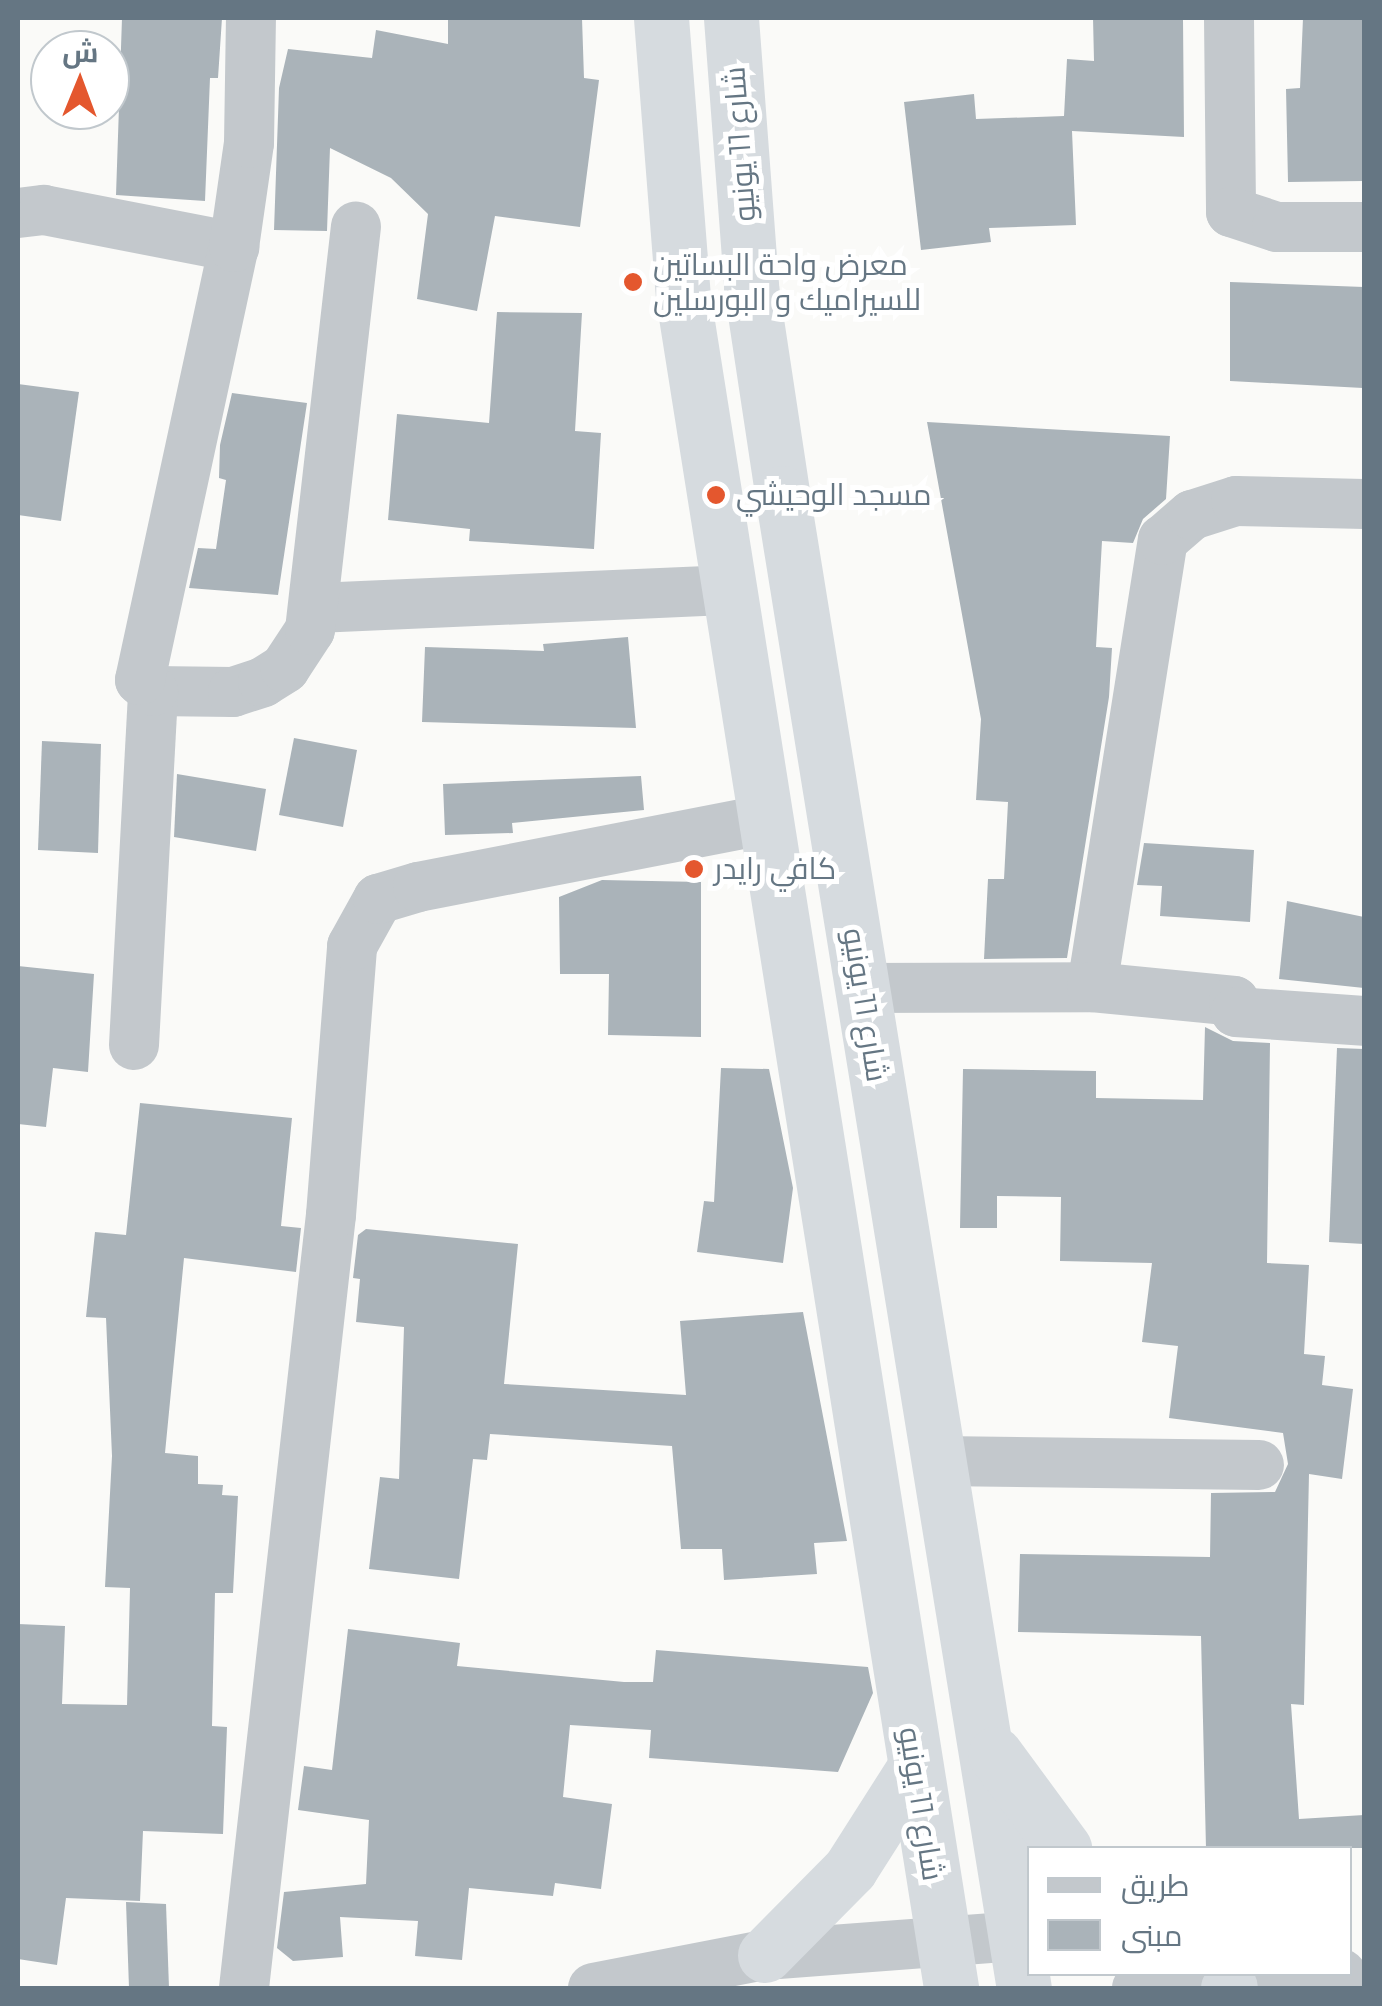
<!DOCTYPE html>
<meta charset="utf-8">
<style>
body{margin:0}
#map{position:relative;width:1382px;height:2006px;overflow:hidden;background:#fafaf8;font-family:Montserrat,Cairo,sans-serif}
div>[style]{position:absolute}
.building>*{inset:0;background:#aab3b9}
.minor>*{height:50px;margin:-25px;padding:0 25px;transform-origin:25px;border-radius:25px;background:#c3c8cc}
.highway>*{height:55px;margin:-27.5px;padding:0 27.5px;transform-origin:27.5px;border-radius:27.5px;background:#d6dbdf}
.dots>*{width:28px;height:28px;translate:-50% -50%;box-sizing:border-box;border:5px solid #fff;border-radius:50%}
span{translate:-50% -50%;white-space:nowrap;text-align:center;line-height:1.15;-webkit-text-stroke:10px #fff;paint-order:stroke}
.street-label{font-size:30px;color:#657683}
.poi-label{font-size:30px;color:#657683}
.left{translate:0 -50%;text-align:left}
.frame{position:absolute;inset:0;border:20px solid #657683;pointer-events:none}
.legend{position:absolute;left:1027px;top:1846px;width:325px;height:130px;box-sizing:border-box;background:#fff;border:2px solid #c1c8cd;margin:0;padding:12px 18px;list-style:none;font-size:30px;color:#657683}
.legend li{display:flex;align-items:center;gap:20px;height:50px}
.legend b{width:50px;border:2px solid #c1c8cd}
.north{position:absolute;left:30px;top:30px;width:100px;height:100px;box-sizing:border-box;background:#fff;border:2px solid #c1c8cd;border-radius:50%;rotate:1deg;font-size:28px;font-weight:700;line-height:40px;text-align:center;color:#657683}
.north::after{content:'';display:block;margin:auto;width:35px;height:45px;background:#e4572e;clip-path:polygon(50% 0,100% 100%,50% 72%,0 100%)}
</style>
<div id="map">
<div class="building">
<i style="clip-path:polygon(122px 18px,222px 18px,218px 78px,210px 78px,205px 201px,116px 195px)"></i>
<i style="clip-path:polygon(448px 18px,582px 18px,584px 78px,599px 80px,580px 227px,495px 216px,477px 311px,417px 299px,428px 214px,391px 178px,330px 148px,327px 231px,274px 230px,279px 88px,288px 49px,372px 58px,376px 30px,448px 44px)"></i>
<i style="clip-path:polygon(1093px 18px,1183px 18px,1184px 137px,1072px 131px,1076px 225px,989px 228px,991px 242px,921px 250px,904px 102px,974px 94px,976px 119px,1064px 116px,1067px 59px,1094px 61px)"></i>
<i style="clip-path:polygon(1303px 18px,1364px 18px,1364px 181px,1288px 182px,1286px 89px,1300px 88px)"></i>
<i style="clip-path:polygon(1230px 282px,1364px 287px,1363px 388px,1230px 381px)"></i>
<i style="clip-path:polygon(497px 312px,582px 313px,575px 431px,601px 433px,594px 549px,469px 541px,470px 529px,388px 520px,397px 414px,489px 423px)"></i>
<i style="clip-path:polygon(18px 384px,79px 392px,61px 521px,18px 515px)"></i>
<i style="clip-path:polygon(232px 393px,307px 403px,278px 595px,189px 588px,198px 548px,216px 549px,226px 480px,219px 478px,220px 445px)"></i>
<i style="clip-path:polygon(927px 422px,1170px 436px,1166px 499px,1143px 519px,1133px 543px,1102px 541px,1096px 647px,1112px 648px,1109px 697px,1067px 958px,984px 959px,988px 879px,1004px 879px,1008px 802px,976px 800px,981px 719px)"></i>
<i style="clip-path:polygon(628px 637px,636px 728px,422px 722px,425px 647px,544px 651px,543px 644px)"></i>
<i style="clip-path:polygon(294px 738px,357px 750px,343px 827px,279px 815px)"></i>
<i style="clip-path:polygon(42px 741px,101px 744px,98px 853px,38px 850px)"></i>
<i style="clip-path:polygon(177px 774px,266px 789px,256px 851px,174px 837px)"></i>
<i style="clip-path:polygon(641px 776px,644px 810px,512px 823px,513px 833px,445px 835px,443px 784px)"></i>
<i style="clip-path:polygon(1144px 843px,1254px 850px,1250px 922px,1160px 916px,1162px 886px,1137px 885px)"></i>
<i style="clip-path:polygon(602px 880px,701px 882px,701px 1037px,608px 1035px,609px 974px,560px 974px,559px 897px)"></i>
<i style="clip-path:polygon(1287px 901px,1364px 917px,1364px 988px,1279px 979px)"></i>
<i style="clip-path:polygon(18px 966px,94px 974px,88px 1072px,53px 1068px,46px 1127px,18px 1124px)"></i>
<i style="clip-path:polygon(1205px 1027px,1233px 1041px,1270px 1043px,1267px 1263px,1309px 1265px,1304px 1354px,1325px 1356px,1322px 1385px,1353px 1389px,1342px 1479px,1309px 1474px,1304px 1705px,1291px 1704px,1299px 1819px,1364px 1815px,1364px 1848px,1206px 1848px,1201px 1636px,1018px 1632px,1020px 1554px,1210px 1557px,1211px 1493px,1275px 1492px,1288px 1464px,1283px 1433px,1169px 1418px,1178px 1346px,1142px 1342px,1152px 1263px,1060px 1261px,1061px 1197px,997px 1196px,997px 1228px,960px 1228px,963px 1069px,1096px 1071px,1096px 1098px,1203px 1100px)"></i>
<i style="clip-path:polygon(1337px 1048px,1364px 1049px,1364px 1244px,1329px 1242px)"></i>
<i style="clip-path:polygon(721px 1068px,769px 1069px,793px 1188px,783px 1263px,697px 1252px,704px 1201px,714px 1202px)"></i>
<i style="clip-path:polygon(140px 1103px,292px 1118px,281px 1226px,301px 1228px,296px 1272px,184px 1258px,165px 1453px,198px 1456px,198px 1484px,223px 1485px,222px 1495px,238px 1496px,233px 1593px,215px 1593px,212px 1726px,227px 1727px,223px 1834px,143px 1831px,140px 1901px,66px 1898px,57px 1965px,18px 1959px,18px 1624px,65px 1626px,62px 1704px,127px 1705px,130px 1588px,105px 1587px,112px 1456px,106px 1318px,86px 1317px,95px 1232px,126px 1235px)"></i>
<i style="clip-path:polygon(366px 1229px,518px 1244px,504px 1384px,686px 1395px,680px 1321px,803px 1312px,847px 1541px,814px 1543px,817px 1574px,724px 1580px,722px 1549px,681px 1549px,672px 1446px,490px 1434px,487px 1460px,473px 1459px,459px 1579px,369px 1569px,380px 1477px,399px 1479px,404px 1327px,356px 1322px,360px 1279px,353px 1278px,358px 1235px)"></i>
<i style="clip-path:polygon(348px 1629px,460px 1643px,457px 1666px,624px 1682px,653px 1682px,656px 1650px,868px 1667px,873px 1693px,838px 1772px,649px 1758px,651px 1730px,570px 1725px,563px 1797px,612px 1804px,601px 1889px,555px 1883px,553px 1896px,469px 1888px,462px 1960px,415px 1956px,418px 1921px,340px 1917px,343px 1957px,293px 1961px,277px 1948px,284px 1892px,366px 1884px,369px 1820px,298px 1810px,304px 1766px,332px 1770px)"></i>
<i style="clip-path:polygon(126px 1902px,166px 1904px,169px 1988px,129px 1988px)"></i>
</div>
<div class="minor">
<i style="left:1229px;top:18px;width:194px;rotate:89.4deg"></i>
<i style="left:1231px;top:212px;width:48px;rotate:18.1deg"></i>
<i style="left:1277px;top:227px;width:87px"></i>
<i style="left:18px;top:213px;width:26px;rotate:-7deg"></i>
<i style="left:44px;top:210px;width:194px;rotate:11deg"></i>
<i style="left:316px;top:608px;width:415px;rotate:-2.5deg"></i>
<i style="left:153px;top:691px;width:80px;rotate:0.7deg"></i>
<i style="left:233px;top:692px;width:32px;rotate:-18deg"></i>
<i style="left:263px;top:682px;width:26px;rotate:-32deg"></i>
<i style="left:285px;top:668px;width:45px;rotate:-56.7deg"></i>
<i style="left:310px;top:630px;width:406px;rotate:-83.5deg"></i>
<i style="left:1092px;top:987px;width:453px;rotate:-81deg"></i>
<i style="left:1163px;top:540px;width:38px;rotate:-41deg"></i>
<i style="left:1192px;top:515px;width:46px;rotate:-17.7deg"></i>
<i style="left:1236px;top:501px;width:128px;rotate:1.3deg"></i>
<i style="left:862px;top:988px;width:230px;rotate:-0.2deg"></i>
<i style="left:1092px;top:987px;width:143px;rotate:5.6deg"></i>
<i style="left:1234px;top:1001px;width:11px;rotate:80deg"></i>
<i style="left:1236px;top:1012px;width:128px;rotate:4deg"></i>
<i style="left:134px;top:1045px;width:355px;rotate:-86.9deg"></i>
<i style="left:153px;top:691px;width:17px;rotate:-140deg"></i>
<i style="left:140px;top:680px;width:443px;rotate:-77.8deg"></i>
<i style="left:234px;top:247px;width:105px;rotate:-81.8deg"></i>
<i style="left:249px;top:143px;width:125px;rotate:-89.1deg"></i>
<i style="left:939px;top:1461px;width:320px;rotate:0.7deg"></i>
<i style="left:244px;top:1988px;width:778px;rotate:-83.58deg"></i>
<i style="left:331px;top:1215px;width:270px;rotate:-85.5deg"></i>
<i style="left:352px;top:946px;width:54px;rotate:-61deg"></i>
<i style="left:378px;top:899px;width:42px;rotate:-16.7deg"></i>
<i style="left:418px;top:887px;width:356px;rotate:-11deg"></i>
<i style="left:593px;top:1988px;width:175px;rotate:-10.9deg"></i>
<i style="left:765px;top:1955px;width:266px;rotate:-4.3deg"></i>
<i style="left:1137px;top:1988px;width:205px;rotate:-3.9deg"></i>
</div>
<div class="highway">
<i style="left:661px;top:18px;width:280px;rotate:85.5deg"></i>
<i style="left:683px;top:297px;width:1712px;rotate:80.99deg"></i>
<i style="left:731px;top:18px;width:270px;rotate:85.7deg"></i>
<i style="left:751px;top:287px;width:208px;rotate:81.4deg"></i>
<i style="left:782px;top:493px;width:1514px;rotate:80.81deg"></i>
<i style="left:995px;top:1754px;width:117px;rotate:53.7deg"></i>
<i style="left:765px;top:1955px;width:121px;rotate:-45.3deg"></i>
<i style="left:850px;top:1869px;width:121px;rotate:-57.5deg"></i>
<i style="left:1228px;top:1988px;width:2px;rotate:-27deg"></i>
</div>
<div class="dots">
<i style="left:633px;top:282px;background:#e4572e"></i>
<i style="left:716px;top:495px;background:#e4572e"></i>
<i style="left:694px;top:869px;background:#e4572e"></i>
</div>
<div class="street-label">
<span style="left:740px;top:144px;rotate:-94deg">شارع 11 يونيو</span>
<span style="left:865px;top:1005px;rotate:81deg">شارع 11 يونيو</span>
<span style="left:921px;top:1804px;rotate:81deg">شارع 11 يونيو</span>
</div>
<div class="poi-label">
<span class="left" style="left:653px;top:282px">معرض واحة البساتين<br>للسيراميك و البورسلين</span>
<span class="left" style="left:736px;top:495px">مسجد الوحيشي</span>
<span class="left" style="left:714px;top:869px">كافي رايدر</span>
</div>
<div class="frame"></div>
<ul class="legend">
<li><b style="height:12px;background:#c3c8cc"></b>طريق</li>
<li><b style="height:28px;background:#aab3b9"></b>مبنى</li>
</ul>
<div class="north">ش</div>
</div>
